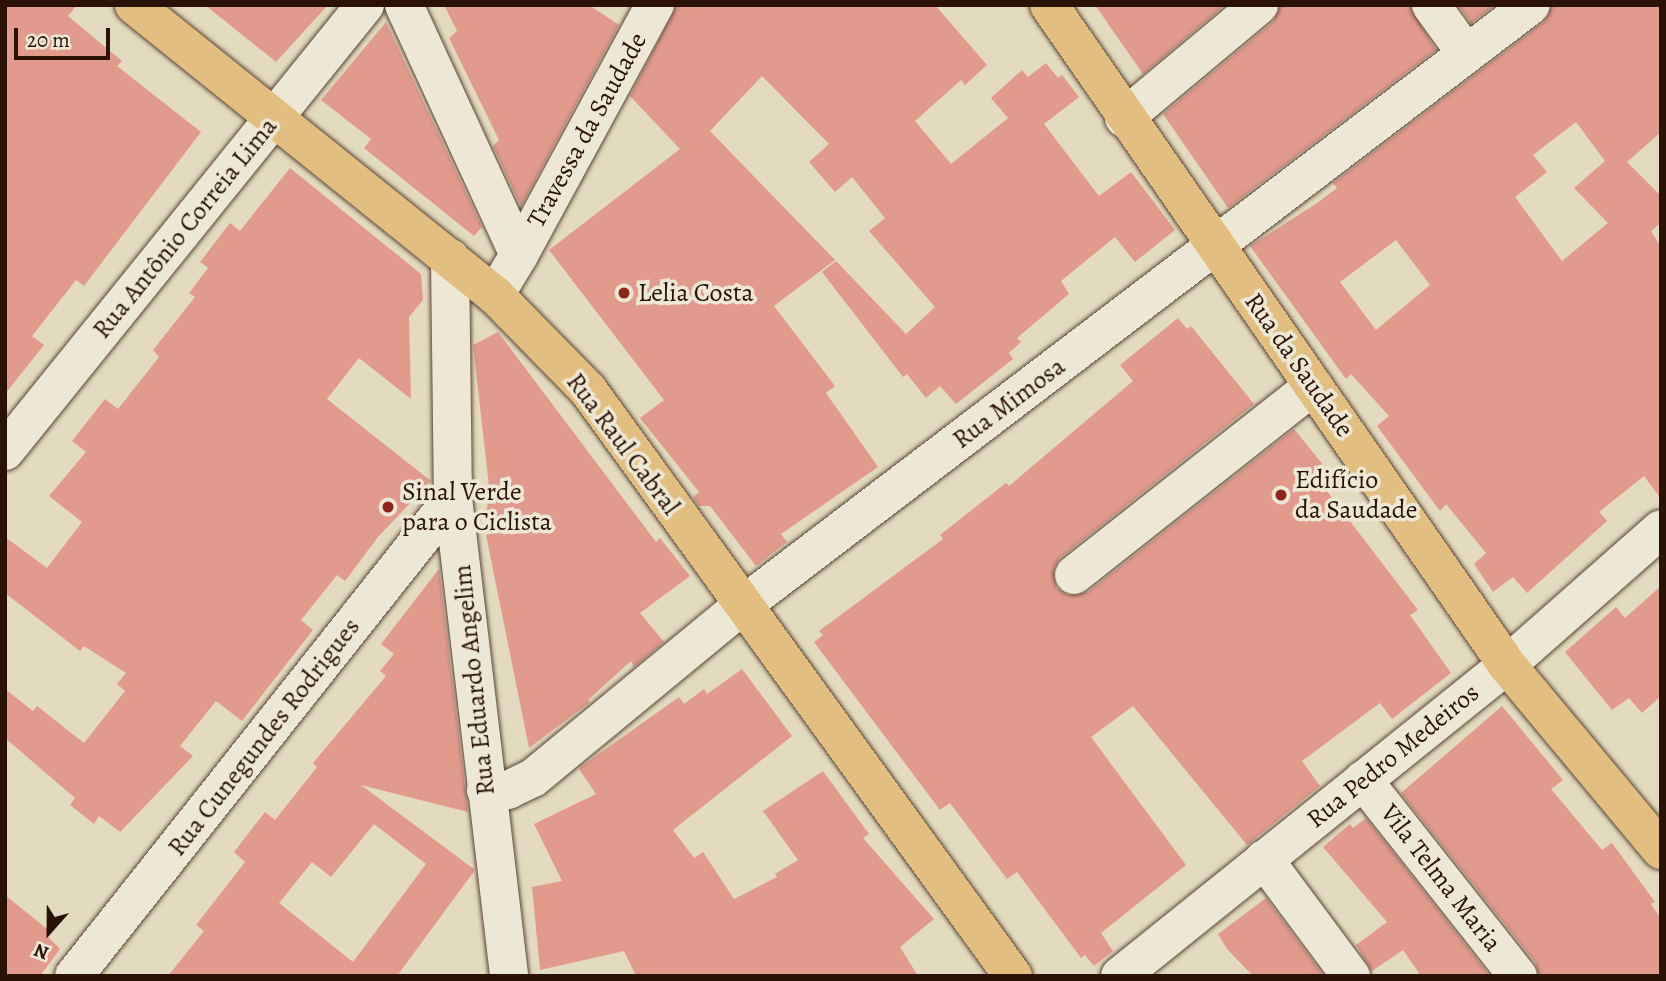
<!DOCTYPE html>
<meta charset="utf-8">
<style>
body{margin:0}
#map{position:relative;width:1666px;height:981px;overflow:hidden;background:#e3dbbf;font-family:Alegreya,serif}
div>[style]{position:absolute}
.building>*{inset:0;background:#e29a8d}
.roads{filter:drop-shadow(0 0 2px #594435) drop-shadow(0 0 2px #594435)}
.minor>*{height:38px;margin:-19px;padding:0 19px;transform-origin:19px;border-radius:19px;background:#ede8d5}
.major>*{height:38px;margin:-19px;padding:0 19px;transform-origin:19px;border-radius:19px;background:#e2be80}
.dots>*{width:19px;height:19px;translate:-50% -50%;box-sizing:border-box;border:4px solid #ede8d5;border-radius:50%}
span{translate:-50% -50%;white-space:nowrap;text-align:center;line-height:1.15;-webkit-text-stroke:7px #ede8d5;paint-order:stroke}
.street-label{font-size:26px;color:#2b1207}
.poi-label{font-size:26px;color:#2b1207}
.left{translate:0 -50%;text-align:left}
.frame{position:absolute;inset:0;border:7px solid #2b1207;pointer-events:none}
.north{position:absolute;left:14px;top:897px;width:70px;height:70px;-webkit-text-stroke:5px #ede8d5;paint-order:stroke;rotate:201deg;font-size:19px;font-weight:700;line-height:28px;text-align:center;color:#2b1207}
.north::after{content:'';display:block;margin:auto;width:24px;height:32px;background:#2b1207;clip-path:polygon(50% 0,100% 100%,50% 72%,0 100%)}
.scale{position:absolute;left:14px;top:28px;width:96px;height:32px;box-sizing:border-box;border:4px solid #2b1207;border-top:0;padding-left:9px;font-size:21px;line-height:24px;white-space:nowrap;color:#2b1207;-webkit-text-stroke:5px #ede8d5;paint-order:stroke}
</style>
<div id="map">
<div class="building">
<i style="clip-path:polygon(5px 5px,77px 5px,68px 16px,122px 61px,117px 66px,201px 132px,84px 286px,76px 280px,32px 336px,44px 345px,5px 394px)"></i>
<i style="clip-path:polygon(205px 5px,328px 5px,276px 62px)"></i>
<i style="clip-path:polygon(444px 5px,589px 5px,619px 25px,521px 206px,493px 146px,499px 140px,449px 38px,457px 31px)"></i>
<i style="clip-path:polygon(677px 5px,935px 5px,987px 65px,965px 85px,961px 80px,915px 121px,951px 164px,1008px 118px,991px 98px,1022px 70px,1028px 77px,1046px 63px,1058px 78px,1062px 75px,1079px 97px,1044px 124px,1099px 196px,1131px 172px,1175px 230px,1135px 262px,1115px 237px,1061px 281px,1069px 294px,1017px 338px,1021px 342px,1009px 353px,1013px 359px,956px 404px,940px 386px,926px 398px,907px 374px,903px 377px,822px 272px,836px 261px,906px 334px,935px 307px,869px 231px,885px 218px,852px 177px,835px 192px,809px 162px,829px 144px,762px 76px,710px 131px,835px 260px,774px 306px,835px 386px,826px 393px,878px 467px,781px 534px,787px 542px,756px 566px,710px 506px,699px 506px,693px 497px,699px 492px,640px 418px,664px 400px,549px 250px,680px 149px,630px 96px)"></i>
<i style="clip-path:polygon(1095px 5px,1225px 5px,1143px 74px)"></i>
<i style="clip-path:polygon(1280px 5px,1409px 5px,1436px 50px,1228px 208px,1163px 114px,1273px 22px)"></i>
<i style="clip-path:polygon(1458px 5px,1495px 5px,1471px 23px)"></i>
<i style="clip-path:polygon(evenodd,1552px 5px,1661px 5px,1661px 132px,1627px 162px,1661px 196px,1661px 223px,1651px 231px,1661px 247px,1661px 499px,1644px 476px,1599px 512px,1607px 521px,1527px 593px,1513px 577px,1493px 592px,1474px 564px,1486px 553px,1446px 504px,1440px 511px,1377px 426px,1389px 416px,1351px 374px,1346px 379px,1250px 246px,1317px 203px,1337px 188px,1333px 183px,1544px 22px,1552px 5px,1576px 122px,1605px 161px,1574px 188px,1608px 223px,1562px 261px,1515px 197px,1547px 172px,1533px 155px,1576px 122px,1552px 5px,1396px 240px,1430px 285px,1376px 330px,1340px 282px,1396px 240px)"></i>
<i style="clip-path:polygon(386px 22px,482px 227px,474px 236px,364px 148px,371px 139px,321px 100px)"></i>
<i style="clip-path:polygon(290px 168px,421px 274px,423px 300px,409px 317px,411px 399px,359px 358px,327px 399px,431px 481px,378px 537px,345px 581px,337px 575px,301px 620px,313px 630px,242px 721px,216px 701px,180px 746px,193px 756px,120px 832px,99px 816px,94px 824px,70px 805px,75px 798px,5px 738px,5px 689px,33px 711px,37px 706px,84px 743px,125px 691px,117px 684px,126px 673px,84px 646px,80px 651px,5px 593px,5px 537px,47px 568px,82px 522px,49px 496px,86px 452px,72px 441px,105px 399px,118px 409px,159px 357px,153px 350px,195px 297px,189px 293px,208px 268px,200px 262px,230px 223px,240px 231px)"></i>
<i style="clip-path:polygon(1178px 318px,1187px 329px,1191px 326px,1254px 404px,1060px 558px,1054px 568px,1056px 588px,1067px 595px,1088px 592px,1294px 429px,1333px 477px,1323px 486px,1418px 610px,1410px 615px,1451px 673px,1392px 719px,1380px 703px,1302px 761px,1320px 786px,1247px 845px,1133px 706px,1091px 737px,1186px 865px,1101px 933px,1113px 951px,1094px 966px,1085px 955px,1081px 958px,1017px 872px,1007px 879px,950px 803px,940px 810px,814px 642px,823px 635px,819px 631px,943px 539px,940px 535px,1006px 483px,1009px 486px,1133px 381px,1120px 365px)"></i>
<i style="clip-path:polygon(498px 332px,656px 542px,660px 538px,690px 576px,640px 613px,664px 642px,634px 667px,631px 661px,588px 700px,590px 702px,529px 748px,481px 510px,487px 509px,489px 486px,473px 345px)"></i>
<i style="clip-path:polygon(evenodd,439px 569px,468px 812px,361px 785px,475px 870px,397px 976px,168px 976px,204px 931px,196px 925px,245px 862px,234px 852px,265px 812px,275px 820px,317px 767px,313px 763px,386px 676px,380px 671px,394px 654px,381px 644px,439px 569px,374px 824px,426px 864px,353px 962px,279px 903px,312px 862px,331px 877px,374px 824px)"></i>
<i style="clip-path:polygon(1661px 586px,1661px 696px,1642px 713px,1629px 698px,1612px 710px,1565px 652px,1616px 607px,1625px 618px)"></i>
<i style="clip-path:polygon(742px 669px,792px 736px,673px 830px,694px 858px,703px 852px,734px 899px,777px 877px,775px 874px,798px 860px,763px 811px,823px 771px,869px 834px,863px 838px,934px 919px,900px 947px,918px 976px,636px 976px,624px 951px,540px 970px,532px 887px,562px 881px,534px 824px,596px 794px,579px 769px,582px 766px,679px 697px,684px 704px,704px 689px,707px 694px)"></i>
<i style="clip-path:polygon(1502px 706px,1563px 780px,1551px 789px,1602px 850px,1612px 843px,1655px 902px,1651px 904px,1661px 919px,1661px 976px,1539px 976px,1535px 962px,1401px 793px)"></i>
<i style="clip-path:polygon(1366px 818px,1490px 976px,1421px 976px,1403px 950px,1372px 971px,1356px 945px,1387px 922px,1323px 847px,1350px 824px,1353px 828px)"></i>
<i style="clip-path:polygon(5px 895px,52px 933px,48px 937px,60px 949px,40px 976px,5px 976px)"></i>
<i style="clip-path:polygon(1266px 898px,1324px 976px,1253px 976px,1227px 949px,1218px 934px)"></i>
</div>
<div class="roads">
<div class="minor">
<i style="left:404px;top:5px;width:275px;rotate:65.3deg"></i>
<i style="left:519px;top:255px;width:47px;rotate:121deg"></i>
<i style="left:1431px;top:5px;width:58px;rotate:54.1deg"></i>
<i style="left:1124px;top:118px;width:176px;rotate:-39.9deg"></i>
<i style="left:519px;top:255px;width:285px;rotate:-61.5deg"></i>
<i style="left:450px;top:258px;width:240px;rotate:89.3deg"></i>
<i style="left:453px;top:498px;width:481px;rotate:83.3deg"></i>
<i style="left:5px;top:451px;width:573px;rotate:-51.09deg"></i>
<i style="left:1074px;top:575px;width:305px;rotate:-38.3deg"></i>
<i style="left:1363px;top:780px;width:250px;rotate:51.7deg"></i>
<i style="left:486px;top:790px;width:22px"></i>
<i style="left:508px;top:790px;width:28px;rotate:-26deg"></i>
<i style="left:533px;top:778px;width:272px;rotate:-39.5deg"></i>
<i style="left:743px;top:605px;width:990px;rotate:-37.29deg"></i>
<i style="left:1264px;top:859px;width:146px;rotate:53.4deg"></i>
<i style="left:74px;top:976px;width:610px;rotate:-51.59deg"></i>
<i style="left:1120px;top:976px;width:496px;rotate:-38.8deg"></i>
<i style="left:1507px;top:665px;width:205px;rotate:-41.4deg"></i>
</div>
<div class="major">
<i style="left:134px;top:5px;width:463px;rotate:38.8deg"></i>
<i style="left:495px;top:295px;width:133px;rotate:45.6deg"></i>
<i style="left:588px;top:390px;width:724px;rotate:54.05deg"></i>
<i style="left:1049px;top:5px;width:803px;rotate:55.24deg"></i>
<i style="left:1507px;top:665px;width:241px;rotate:50.2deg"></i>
</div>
</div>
<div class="dots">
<i style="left:624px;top:293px;background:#8f2418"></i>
<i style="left:1281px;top:495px;background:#8f2418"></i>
<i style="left:388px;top:507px;background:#8f2418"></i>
</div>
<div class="street-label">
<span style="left:587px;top:130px;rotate:-61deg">Travessa da Saudade</span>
<span style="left:185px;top:228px;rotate:-51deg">Rua Antônio Correia Lima</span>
<span style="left:1299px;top:365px;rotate:55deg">Rua da Saudade</span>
<span style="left:1009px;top:403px;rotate:-37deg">Rua Mimosa</span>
<span style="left:623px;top:444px;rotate:53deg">Rua Raul Cabral</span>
<span style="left:474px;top:680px;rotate:-96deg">Rua Eduardo Angelim</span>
<span style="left:264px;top:737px;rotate:-52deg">Rua Cunegundes Rodrigues</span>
<span style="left:1393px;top:756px;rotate:-39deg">Rua Pedro Medeiros</span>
<span style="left:1441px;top:878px;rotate:52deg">Vila Telma Maria</span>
</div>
<div class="poi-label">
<span class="left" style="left:638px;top:293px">Lelia Costa</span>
<span class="left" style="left:1295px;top:495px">Edifício<br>da Saudade</span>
<span class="left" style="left:402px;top:507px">Sinal Verde<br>para o Ciclista</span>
</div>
<div class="frame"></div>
<div class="north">N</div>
<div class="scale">20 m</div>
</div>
